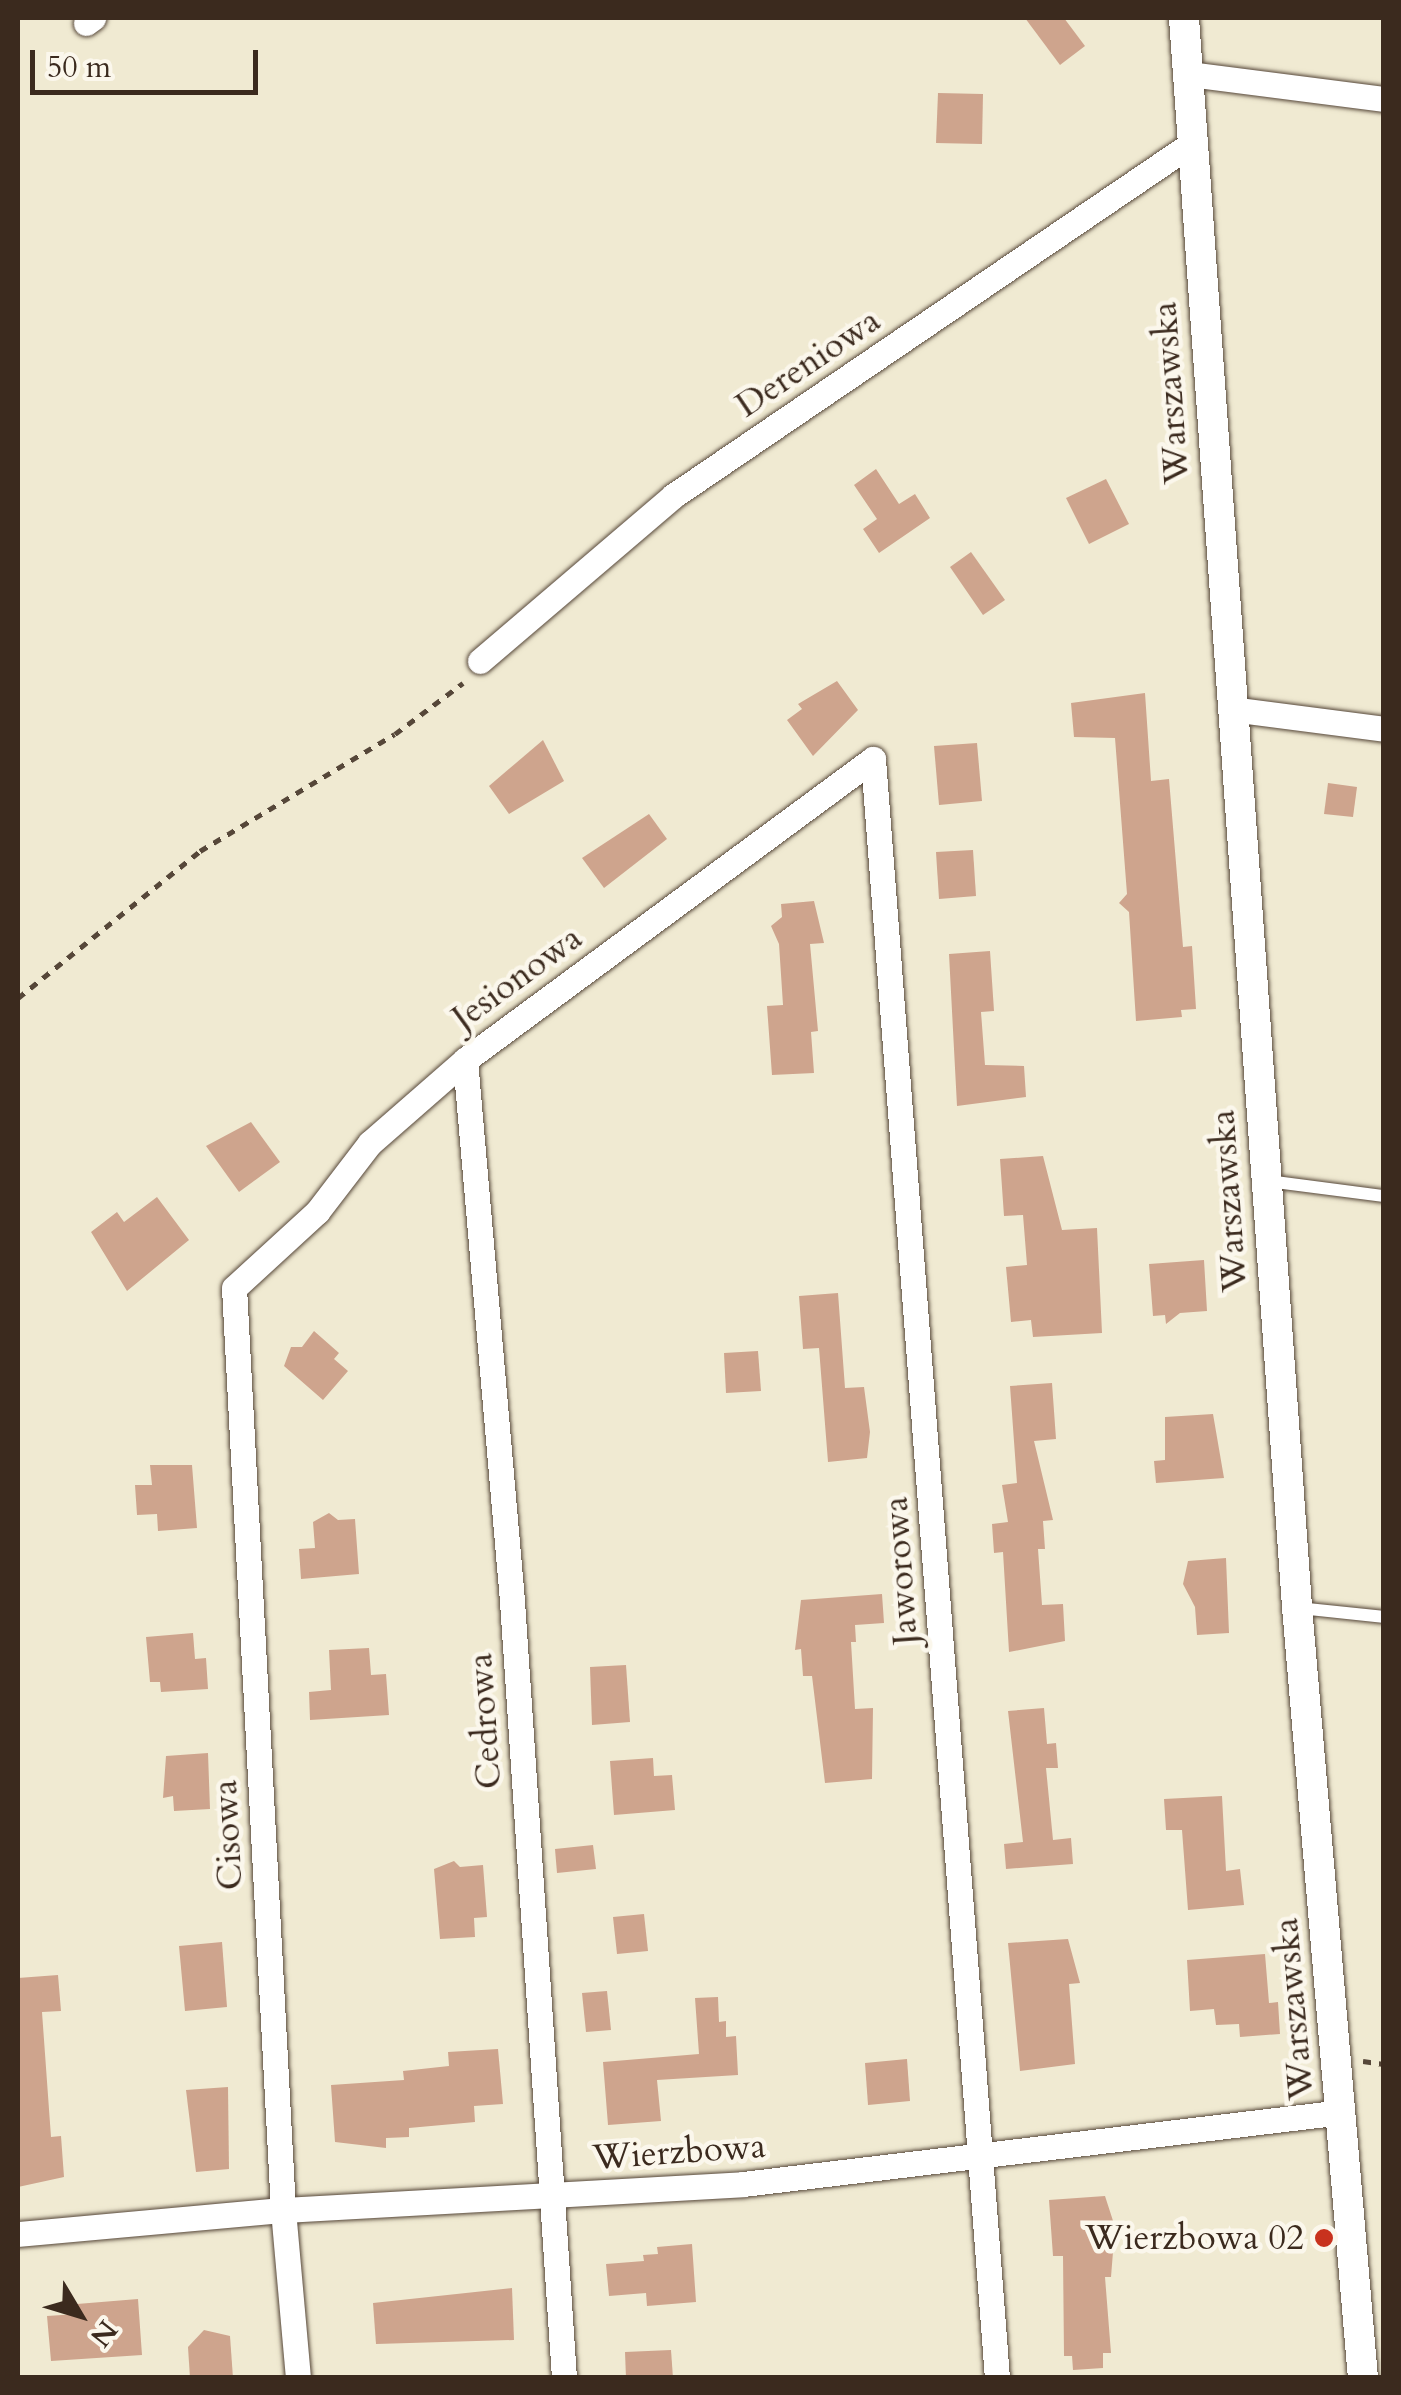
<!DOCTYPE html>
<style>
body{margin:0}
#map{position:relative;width:1401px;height:2395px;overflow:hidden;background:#f0ead2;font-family:Cardo,serif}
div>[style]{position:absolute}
.building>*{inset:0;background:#cea48d}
.path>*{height:5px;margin-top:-2.5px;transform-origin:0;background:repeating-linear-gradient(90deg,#564739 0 8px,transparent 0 16px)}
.roads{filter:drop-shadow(0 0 2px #564739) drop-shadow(0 0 2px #564739)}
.service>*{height:12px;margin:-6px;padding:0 6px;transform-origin:6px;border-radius:6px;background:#fff}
.minor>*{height:25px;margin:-12.5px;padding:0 12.5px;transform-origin:12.5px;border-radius:12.5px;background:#fff}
.tertiary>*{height:30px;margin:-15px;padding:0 15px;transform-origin:15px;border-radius:15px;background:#fff}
.dots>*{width:28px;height:28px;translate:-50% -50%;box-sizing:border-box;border:5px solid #fbf7ec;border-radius:50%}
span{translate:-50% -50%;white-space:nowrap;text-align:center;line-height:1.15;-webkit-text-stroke:9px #fbf7ec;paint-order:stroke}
.street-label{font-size:35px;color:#3b2a1e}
.poi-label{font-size:35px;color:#3b2a1e}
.right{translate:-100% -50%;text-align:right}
.frame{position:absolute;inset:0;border:20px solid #3b2a1e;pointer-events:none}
.north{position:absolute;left:30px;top:2265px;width:100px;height:100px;-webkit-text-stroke:8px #fbf7ec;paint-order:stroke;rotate:128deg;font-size:28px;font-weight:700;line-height:40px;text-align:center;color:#3b2a1e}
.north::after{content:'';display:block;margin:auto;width:35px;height:45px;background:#3b2a1e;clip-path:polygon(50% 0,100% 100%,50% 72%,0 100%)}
.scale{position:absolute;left:30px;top:50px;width:228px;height:45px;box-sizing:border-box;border:5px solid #3b2a1e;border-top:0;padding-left:12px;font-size:30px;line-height:35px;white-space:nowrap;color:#3b2a1e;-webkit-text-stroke:8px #fbf7ec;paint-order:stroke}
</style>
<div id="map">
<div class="building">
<i style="clip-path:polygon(1025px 18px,1064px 18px,1085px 46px,1060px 65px)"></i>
<i style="clip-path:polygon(938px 93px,983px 94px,982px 144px,936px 143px)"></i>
<i style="clip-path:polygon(876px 469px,899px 504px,915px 494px,930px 518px,879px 553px,863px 529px,877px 519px,854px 485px)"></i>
<i style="clip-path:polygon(1106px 479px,1129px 524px,1089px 544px,1066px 498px)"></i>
<i style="clip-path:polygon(971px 552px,1005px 600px,983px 615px,950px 567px)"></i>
<i style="clip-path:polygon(837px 681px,858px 710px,813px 756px,787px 720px,802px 709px,798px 704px)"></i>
<i style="clip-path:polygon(1145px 693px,1151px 781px,1169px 779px,1183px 947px,1192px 946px,1196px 1009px,1181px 1010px,1182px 1017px,1136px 1021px,1129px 912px,1119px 903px,1127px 894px,1115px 738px,1074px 737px,1071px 703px)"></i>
<i style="clip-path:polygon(543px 740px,564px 781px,509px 814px,489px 786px)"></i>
<i style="clip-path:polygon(977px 743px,982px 801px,939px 805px,934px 746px)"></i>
<i style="clip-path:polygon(1328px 783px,1357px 787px,1353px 817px,1324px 814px)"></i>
<i style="clip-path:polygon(649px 814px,667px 839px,604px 888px,582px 858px)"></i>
<i style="clip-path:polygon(973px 850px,976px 896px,939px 899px,936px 852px)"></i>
<i style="clip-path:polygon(814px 901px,824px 943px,810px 944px,818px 1031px,811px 1032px,814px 1073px,772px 1075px,767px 1006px,783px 1005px,779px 944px,771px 926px,782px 917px,781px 904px)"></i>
<i style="clip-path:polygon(990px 951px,994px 1011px,981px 1012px,985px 1065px,1024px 1066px,1026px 1097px,957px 1106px,949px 954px)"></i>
<i style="clip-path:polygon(251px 1122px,280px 1162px,239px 1192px,206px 1146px)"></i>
<i style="clip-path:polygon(1043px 1156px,1062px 1230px,1097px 1228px,1102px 1333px,1033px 1337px,1031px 1320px,1011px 1322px,1006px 1267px,1027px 1265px,1023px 1215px,1004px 1216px,1000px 1159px)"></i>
<i style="clip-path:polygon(157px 1197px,189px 1240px,127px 1291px,91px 1232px,117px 1212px,124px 1222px)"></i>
<i style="clip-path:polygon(1204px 1260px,1207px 1311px,1180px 1313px,1166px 1324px,1165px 1315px,1153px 1316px,1149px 1264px)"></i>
<i style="clip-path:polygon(838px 1293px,845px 1388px,864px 1387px,870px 1432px,867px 1458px,828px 1462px,819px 1348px,803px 1349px,799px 1296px)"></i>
<i style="clip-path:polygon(314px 1331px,339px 1353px,334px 1359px,348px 1371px,323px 1400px,284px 1366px,291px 1347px,302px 1347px)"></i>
<i style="clip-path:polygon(758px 1351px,761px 1391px,726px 1393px,724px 1353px)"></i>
<i style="clip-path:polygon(1052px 1383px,1056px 1439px,1034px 1441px,1053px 1520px,1043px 1521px,1045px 1549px,1038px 1549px,1042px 1605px,1063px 1604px,1065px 1641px,1009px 1652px,1003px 1552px,994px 1553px,992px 1524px,1008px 1522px,1002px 1485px,1017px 1483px,1010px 1386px)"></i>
<i style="clip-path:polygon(1213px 1414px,1224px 1478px,1156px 1483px,1154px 1461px,1165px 1460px,1165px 1417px)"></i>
<i style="clip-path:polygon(150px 1465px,192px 1465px,197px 1528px,158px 1531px,157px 1514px,137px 1515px,135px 1485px,152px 1485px)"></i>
<i style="clip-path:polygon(329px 1513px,338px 1520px,355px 1519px,359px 1574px,301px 1579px,299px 1549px,315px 1548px,313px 1522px)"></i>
<i style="clip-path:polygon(1226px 1558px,1229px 1633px,1197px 1635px,1195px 1607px,1183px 1584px,1188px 1561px)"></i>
<i style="clip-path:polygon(882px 1594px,884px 1623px,855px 1625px,856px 1642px,851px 1642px,855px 1709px,873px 1708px,872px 1779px,825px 1783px,812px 1676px,803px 1676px,801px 1649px,795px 1650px,801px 1600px)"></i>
<i style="clip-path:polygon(193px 1633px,195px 1659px,206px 1658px,208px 1689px,161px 1692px,160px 1682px,150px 1682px,146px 1637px)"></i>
<i style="clip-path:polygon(369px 1648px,371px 1675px,386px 1674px,389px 1715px,310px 1720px,309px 1692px,331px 1690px,329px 1650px)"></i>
<i style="clip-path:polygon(626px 1665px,630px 1722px,592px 1725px,590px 1667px)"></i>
<i style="clip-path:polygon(1044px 1708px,1047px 1744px,1056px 1743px,1058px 1768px,1046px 1768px,1053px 1840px,1071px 1838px,1073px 1864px,1006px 1869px,1004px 1844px,1023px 1842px,1008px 1711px)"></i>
<i style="clip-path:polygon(208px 1753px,210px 1809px,174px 1811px,173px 1796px,163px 1798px,166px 1756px)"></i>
<i style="clip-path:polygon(653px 1758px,654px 1776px,672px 1775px,675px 1810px,614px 1815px,610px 1761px)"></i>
<i style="clip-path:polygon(1222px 1796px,1226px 1871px,1240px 1869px,1244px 1905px,1188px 1910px,1182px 1830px,1166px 1830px,1164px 1799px)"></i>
<i style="clip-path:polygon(593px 1845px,596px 1869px,557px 1873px,555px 1849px)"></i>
<i style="clip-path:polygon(454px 1861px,460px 1867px,483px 1865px,487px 1917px,474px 1918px,475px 1937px,440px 1939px,434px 1869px)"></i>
<i style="clip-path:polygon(644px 1914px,648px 1951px,617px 1954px,613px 1917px)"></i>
<i style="clip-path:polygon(1068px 1939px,1080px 1983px,1069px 1984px,1075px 2064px,1020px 2071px,1008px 1943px)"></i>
<i style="clip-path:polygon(222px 1942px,227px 2007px,185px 2011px,179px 1946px)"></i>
<i style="clip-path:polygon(1265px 1954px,1269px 2003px,1278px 2002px,1280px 2034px,1240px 2037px,1239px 2024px,1216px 2025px,1214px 2009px,1190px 2011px,1187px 1960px)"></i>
<i style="clip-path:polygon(58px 1975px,61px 2011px,42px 2012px,51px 2137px,61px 2136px,64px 2177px,18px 2187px,18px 1978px)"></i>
<i style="clip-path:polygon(607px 1991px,611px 2030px,586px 2032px,582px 1993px)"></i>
<i style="clip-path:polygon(718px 1997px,719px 2022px,726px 2021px,726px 2037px,736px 2036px,738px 2075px,657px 2080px,661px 2121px,608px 2125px,603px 2062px,699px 2054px,695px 1998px)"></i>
<i style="clip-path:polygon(498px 2049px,503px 2104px,474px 2106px,475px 2122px,409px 2128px,409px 2137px,386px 2138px,386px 2148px,335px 2142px,331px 2085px,404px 2080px,403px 2071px,449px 2066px,448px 2052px)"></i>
<i style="clip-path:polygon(907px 2059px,910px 2101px,868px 2105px,865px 2063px)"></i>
<i style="clip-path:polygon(228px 2087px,229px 2169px,196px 2172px,186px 2090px)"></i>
<i style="clip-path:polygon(1105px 2196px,1115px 2227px,1111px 2277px,1105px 2277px,1111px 2353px,1103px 2353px,1103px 2368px,1073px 2370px,1072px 2356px,1064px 2356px,1063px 2256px,1053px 2256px,1049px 2200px)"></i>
<i style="clip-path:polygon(692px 2244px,696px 2302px,647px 2306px,646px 2293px,609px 2296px,606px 2264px,644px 2261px,643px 2255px,658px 2254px,657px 2247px)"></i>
<i style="clip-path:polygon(512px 2288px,514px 2340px,376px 2344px,373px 2303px)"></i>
<i style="clip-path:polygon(138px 2299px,142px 2355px,51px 2361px,47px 2316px,77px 2314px,77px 2304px)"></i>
<i style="clip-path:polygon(204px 2330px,230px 2336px,233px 2378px,190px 2378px,188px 2347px)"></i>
<i style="clip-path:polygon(671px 2350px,673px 2378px,626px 2378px,625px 2352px)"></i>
</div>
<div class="path">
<i style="left:18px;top:998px;width:234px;rotate:-38.9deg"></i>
<i style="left:200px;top:851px;width:227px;rotate:-31deg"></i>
<i style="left:395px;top:734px;width:85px;rotate:-36.9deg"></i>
<i style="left:1363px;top:2061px;width:21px;rotate:8deg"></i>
</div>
<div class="roads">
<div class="service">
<i style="left:1268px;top:1181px;width:117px;rotate:7.4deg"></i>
<i style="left:1299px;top:1608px;width:85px;rotate:6deg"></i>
</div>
<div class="minor">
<i style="left:86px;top:23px;width:9px;rotate:-36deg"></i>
<i style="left:1189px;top:74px;width:197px;rotate:7.3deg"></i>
<i style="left:480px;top:661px;width:254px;rotate:-40.5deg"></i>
<i style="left:673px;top:496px;width:626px;rotate:-34.2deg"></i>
<i style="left:1231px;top:709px;width:154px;rotate:7.4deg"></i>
<i style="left:873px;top:759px;width:1624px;rotate:85.62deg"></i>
<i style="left:465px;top:1060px;width:543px;rotate:85.03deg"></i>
<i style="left:512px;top:1601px;width:779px;rotate:86.17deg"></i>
<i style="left:18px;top:2234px;width:266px;rotate:-5.2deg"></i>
<i style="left:283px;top:2210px;width:461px;rotate:-3.2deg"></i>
<i style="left:743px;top:2184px;width:603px;rotate:-6.85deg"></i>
<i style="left:298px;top:2378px;width:169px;rotate:-95.1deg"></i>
<i style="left:283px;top:2210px;width:923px;rotate:-93.04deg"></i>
<i style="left:234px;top:1288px;width:113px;rotate:-42.5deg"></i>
<i style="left:317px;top:1212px;width:87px;rotate:-52.5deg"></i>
<i style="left:370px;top:1143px;width:126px;rotate:-41.1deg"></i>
<i style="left:465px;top:1060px;width:507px;rotate:-36.42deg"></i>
</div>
<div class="tertiary">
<i style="left:1184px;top:18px;width:1593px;rotate:85.93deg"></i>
<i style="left:1297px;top:1607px;width:774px;rotate:85.11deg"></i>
</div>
</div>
<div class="dots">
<i style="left:1324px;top:2238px;background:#c8321e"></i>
</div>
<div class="street-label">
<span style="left:808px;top:363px;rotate:-34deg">Dereniowa</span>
<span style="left:1171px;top:393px;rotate:-94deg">Warszawska</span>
<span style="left:517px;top:978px;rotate:-36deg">Jesionowa</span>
<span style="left:1229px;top:1201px;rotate:-94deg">Warszawska</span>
<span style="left:901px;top:1571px;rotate:-94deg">Jaworowa</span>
<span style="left:485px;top:1721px;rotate:-94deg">Cedrowa</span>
<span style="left:228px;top:1835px;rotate:-93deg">Cisowa</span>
<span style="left:1294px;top:2009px;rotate:-95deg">Warszawska</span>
<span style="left:679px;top:2152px;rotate:-4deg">Wierzbowa</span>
</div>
<div class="poi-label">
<span class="right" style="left:1304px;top:2238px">Wierzbowa 02</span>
</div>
<div class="frame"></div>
<div class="north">N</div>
<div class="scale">50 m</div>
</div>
